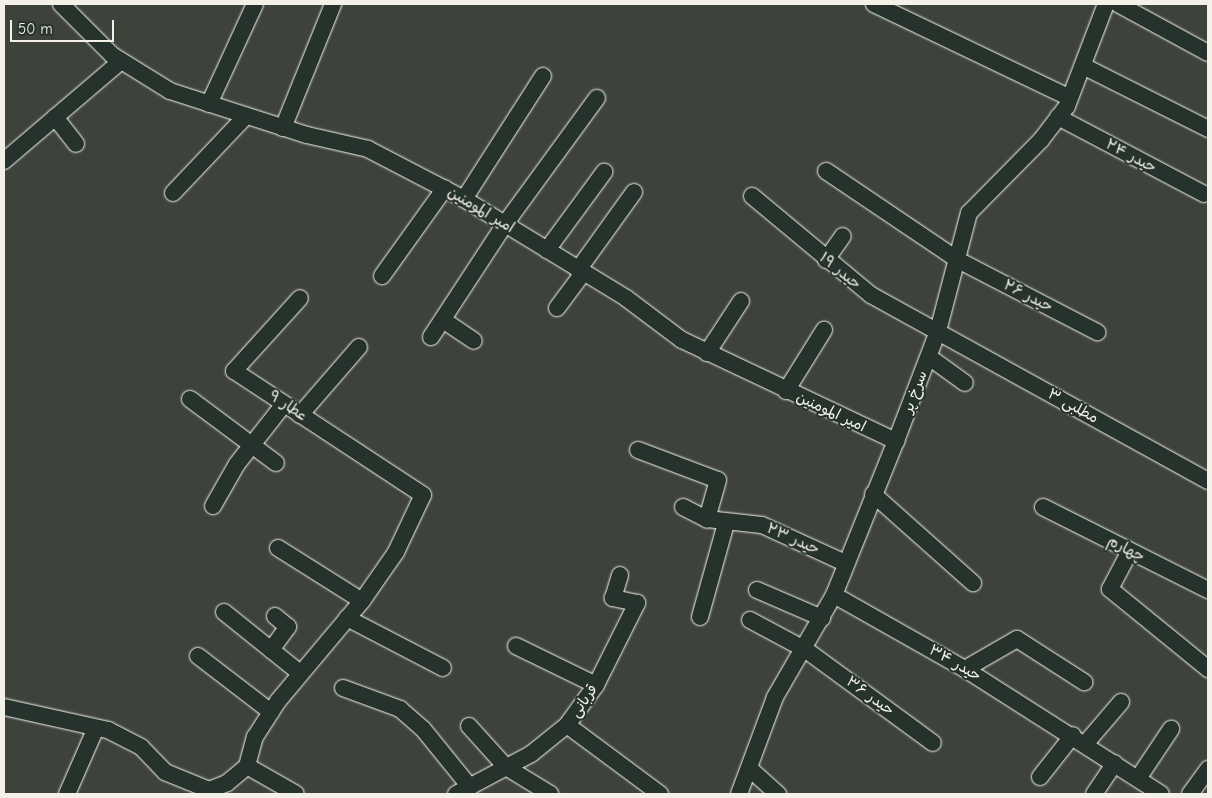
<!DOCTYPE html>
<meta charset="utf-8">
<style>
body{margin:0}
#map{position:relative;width:1212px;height:798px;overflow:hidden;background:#3d433b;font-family:"Comic Neue","Playpen Sans Arabic",sans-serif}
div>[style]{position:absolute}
.roads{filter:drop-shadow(0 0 1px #f4f1e8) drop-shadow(0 0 1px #f4f1e8)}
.minor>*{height:16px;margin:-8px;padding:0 8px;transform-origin:8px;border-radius:8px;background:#26332d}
span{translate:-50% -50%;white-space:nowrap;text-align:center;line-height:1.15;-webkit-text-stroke:4px #26332d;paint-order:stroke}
.street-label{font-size:15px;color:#f4f1e8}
.frame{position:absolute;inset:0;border:5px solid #f4f1e8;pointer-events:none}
.scale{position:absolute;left:10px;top:20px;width:104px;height:22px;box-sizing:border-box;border:2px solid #f4f1e8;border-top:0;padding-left:6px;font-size:15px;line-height:18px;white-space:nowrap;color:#f4f1e8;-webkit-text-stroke:4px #26332d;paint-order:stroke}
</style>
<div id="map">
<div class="roads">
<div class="minor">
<i style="left:61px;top:4px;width:72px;rotate:45deg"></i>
<i style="left:112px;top:55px;width:68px;rotate:31.8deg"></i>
<i style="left:170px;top:91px;width:144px;rotate:17.8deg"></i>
<i style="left:307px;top:135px;width:63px;rotate:12.9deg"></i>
<i style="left:368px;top:149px;width:108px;rotate:27.5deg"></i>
<i style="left:464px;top:199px;width:190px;rotate:31.4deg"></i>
<i style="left:626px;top:298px;width:70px;rotate:36.9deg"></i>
<i style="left:682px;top:340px;width:237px;rotate:25.3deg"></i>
<i style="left:874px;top:4px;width:217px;rotate:25.6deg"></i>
<i style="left:1118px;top:4px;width:102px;rotate:28.6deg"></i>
<i style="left:1083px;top:66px;width:140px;rotate:26.7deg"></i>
<i style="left:209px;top:104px;width:110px;rotate:-65.3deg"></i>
<i style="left:55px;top:117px;width:34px;rotate:52deg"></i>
<i style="left:1058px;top:117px;width:165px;rotate:27.8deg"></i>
<i style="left:283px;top:128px;width:134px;rotate:-68deg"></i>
<i style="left:4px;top:161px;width:154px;rotate:-40.5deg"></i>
<i style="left:826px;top:171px;width:159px;rotate:34deg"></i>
<i style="left:958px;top:260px;width:157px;rotate:27.4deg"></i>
<i style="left:173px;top:193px;width:106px;rotate:-46.5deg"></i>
<i style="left:752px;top:196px;width:155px;rotate:39.8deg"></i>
<i style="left:871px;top:295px;width:385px;rotate:28.9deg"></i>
<i style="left:464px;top:199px;width:146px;rotate:-57.3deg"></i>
<i style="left:547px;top:250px;width:97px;rotate:-53.8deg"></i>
<i style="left:826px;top:260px;width:29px;rotate:-55deg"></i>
<i style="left:578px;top:270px;width:96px;rotate:-54.3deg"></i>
<i style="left:382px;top:276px;width:108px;rotate:-54.4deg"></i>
<i style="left:557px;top:308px;width:44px;rotate:-53.4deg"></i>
<i style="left:443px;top:320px;width:37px;rotate:34deg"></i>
<i style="left:431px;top:337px;width:135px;rotate:-56.8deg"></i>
<i style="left:505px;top:224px;width:156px;rotate:-53.9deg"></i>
<i style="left:707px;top:353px;width:62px;rotate:-56.8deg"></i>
<i style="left:929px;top:357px;width:44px;rotate:35.8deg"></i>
<i style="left:786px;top:391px;width:72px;rotate:-58.1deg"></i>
<i style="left:190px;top:399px;width:107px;rotate:36.7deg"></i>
<i style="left:300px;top:415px;width:90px;rotate:-49.1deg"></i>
<i style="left:638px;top:450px;width:85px;rotate:20.6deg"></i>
<i style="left:718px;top:480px;width:41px;rotate:105.8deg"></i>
<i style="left:873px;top:494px;width:134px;rotate:41.7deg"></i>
<i style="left:213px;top:506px;width:48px;rotate:-60.3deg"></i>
<i style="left:237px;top:464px;width:76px;rotate:-51.9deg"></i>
<i style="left:683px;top:507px;width:27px;rotate:27deg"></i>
<i style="left:707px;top:519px;width:55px;rotate:6.2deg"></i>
<i style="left:762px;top:525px;width:91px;rotate:24.6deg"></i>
<i style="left:1043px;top:507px;width:185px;rotate:26.7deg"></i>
<i style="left:278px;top:548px;width:99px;rotate:32.2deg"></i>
<i style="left:1130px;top:551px;width:43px;rotate:117.8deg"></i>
<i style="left:1110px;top:589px;width:127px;rotate:39.2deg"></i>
<i style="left:757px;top:590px;width:71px;rotate:23.3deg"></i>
<i style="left:834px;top:595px;width:150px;rotate:29.5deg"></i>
<i style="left:965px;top:669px;width:232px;rotate:32.5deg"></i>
<i style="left:224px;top:612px;width:97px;rotate:38.8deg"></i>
<i style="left:700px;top:617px;width:98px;rotate:-74.5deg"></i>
<i style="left:347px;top:618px;width:108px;rotate:27.5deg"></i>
<i style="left:750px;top:620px;width:64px;rotate:28.2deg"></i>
<i style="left:806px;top:650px;width:157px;rotate:36.2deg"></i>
<i style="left:516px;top:646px;width:89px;rotate:26deg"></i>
<i style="left:271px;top:650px;width:29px;rotate:-54deg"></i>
<i style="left:288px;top:627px;width:17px;rotate:-140deg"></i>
<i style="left:198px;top:656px;width:92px;rotate:37.5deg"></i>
<i style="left:965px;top:669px;width:60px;rotate:-30deg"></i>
<i style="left:1017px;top:639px;width:80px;rotate:32.7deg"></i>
<i style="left:343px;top:688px;width:61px;rotate:20.2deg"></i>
<i style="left:400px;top:709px;width:30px;rotate:41deg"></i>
<i style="left:423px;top:729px;width:75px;rotate:51deg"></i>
<i style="left:4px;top:707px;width:107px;rotate:12.5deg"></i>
<i style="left:108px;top:730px;width:37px;rotate:27deg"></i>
<i style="left:141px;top:747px;width:35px;rotate:46deg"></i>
<i style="left:165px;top:772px;width:48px;rotate:22.2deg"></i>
<i style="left:209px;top:790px;width:19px;rotate:-21deg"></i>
<i style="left:227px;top:783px;width:26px;rotate:-40deg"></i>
<i style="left:247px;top:766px;width:30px;rotate:-75deg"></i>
<i style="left:255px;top:737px;width:43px;rotate:-57.4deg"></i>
<i style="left:278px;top:701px;width:131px;rotate:-50deg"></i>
<i style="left:362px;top:601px;width:60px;rotate:-55.2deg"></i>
<i style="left:396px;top:552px;width:63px;rotate:-64.7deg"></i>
<i style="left:423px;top:495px;width:226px;rotate:-146.7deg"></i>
<i style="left:234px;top:371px;width:98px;rotate:-47.9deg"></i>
<i style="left:567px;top:725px;width:116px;rotate:36.6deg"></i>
<i style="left:469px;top:726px;width:55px;rotate:47.9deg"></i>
<i style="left:506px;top:767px;width:52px;rotate:31.5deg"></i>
<i style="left:1086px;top:743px;width:54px;rotate:-49.5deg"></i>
<i style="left:247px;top:766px;width:56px;rotate:29.7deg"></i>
<i style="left:750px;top:769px;width:38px;rotate:42deg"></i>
<i style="left:1040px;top:777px;width:53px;rotate:-51.8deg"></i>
<i style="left:1139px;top:777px;width:58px;rotate:-56.3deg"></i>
<i style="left:67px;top:794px;width:72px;rotate:-66.3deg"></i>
<i style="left:456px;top:794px;width:85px;rotate:-28.1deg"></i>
<i style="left:531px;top:754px;width:46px;rotate:-38.9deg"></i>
<i style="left:567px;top:725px;width:49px;rotate:-54.1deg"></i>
<i style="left:596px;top:685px;width:92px;rotate:-63.4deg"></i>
<i style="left:637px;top:603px;width:25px;rotate:-168deg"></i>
<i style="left:613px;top:598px;width:24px;rotate:-73deg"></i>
<i style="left:739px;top:794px;width:103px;rotate:-69.6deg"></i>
<i style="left:775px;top:697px;width:118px;rotate:-60deg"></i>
<i style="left:834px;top:595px;width:166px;rotate:-68.1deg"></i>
<i style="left:896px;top:441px;width:118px;rotate:-69.1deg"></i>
<i style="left:938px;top:331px;width:122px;rotate:-75.3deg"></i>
<i style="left:969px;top:213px;width:103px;rotate:-45.4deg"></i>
<i style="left:1041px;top:140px;width:43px;rotate:-52.6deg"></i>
<i style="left:1067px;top:106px;width:109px;rotate:-69.1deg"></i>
<i style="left:1094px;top:794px;width:37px;rotate:-56deg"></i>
<i style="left:1190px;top:794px;width:31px;rotate:-54deg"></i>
</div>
</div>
<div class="street-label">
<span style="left:1131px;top:156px;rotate:28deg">حیدر ۲۴</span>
<span style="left:481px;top:210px;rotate:31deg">امیر المومنین</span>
<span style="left:840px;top:271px;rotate:39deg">حیدر ۱۹</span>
<span style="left:1028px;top:296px;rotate:27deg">حیدر ۲۶</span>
<span style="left:915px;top:392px;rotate:-69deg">سرخ پر</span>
<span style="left:288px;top:406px;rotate:33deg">عطار ۹</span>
<span style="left:1073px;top:406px;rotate:29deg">مطلبی ۳</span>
<span style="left:831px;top:412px;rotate:25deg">امیر المومنین</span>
<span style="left:793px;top:539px;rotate:24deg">حیدر ۲۳</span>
<span style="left:1126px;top:549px;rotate:27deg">چهارم</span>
<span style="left:955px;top:663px;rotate:30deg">حیدر ۳۴</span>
<span style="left:870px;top:696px;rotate:36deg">حیدر ۳۶</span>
<span style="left:584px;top:701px;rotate:-55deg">قربانی</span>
</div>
<div class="frame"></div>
<div class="scale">50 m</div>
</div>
